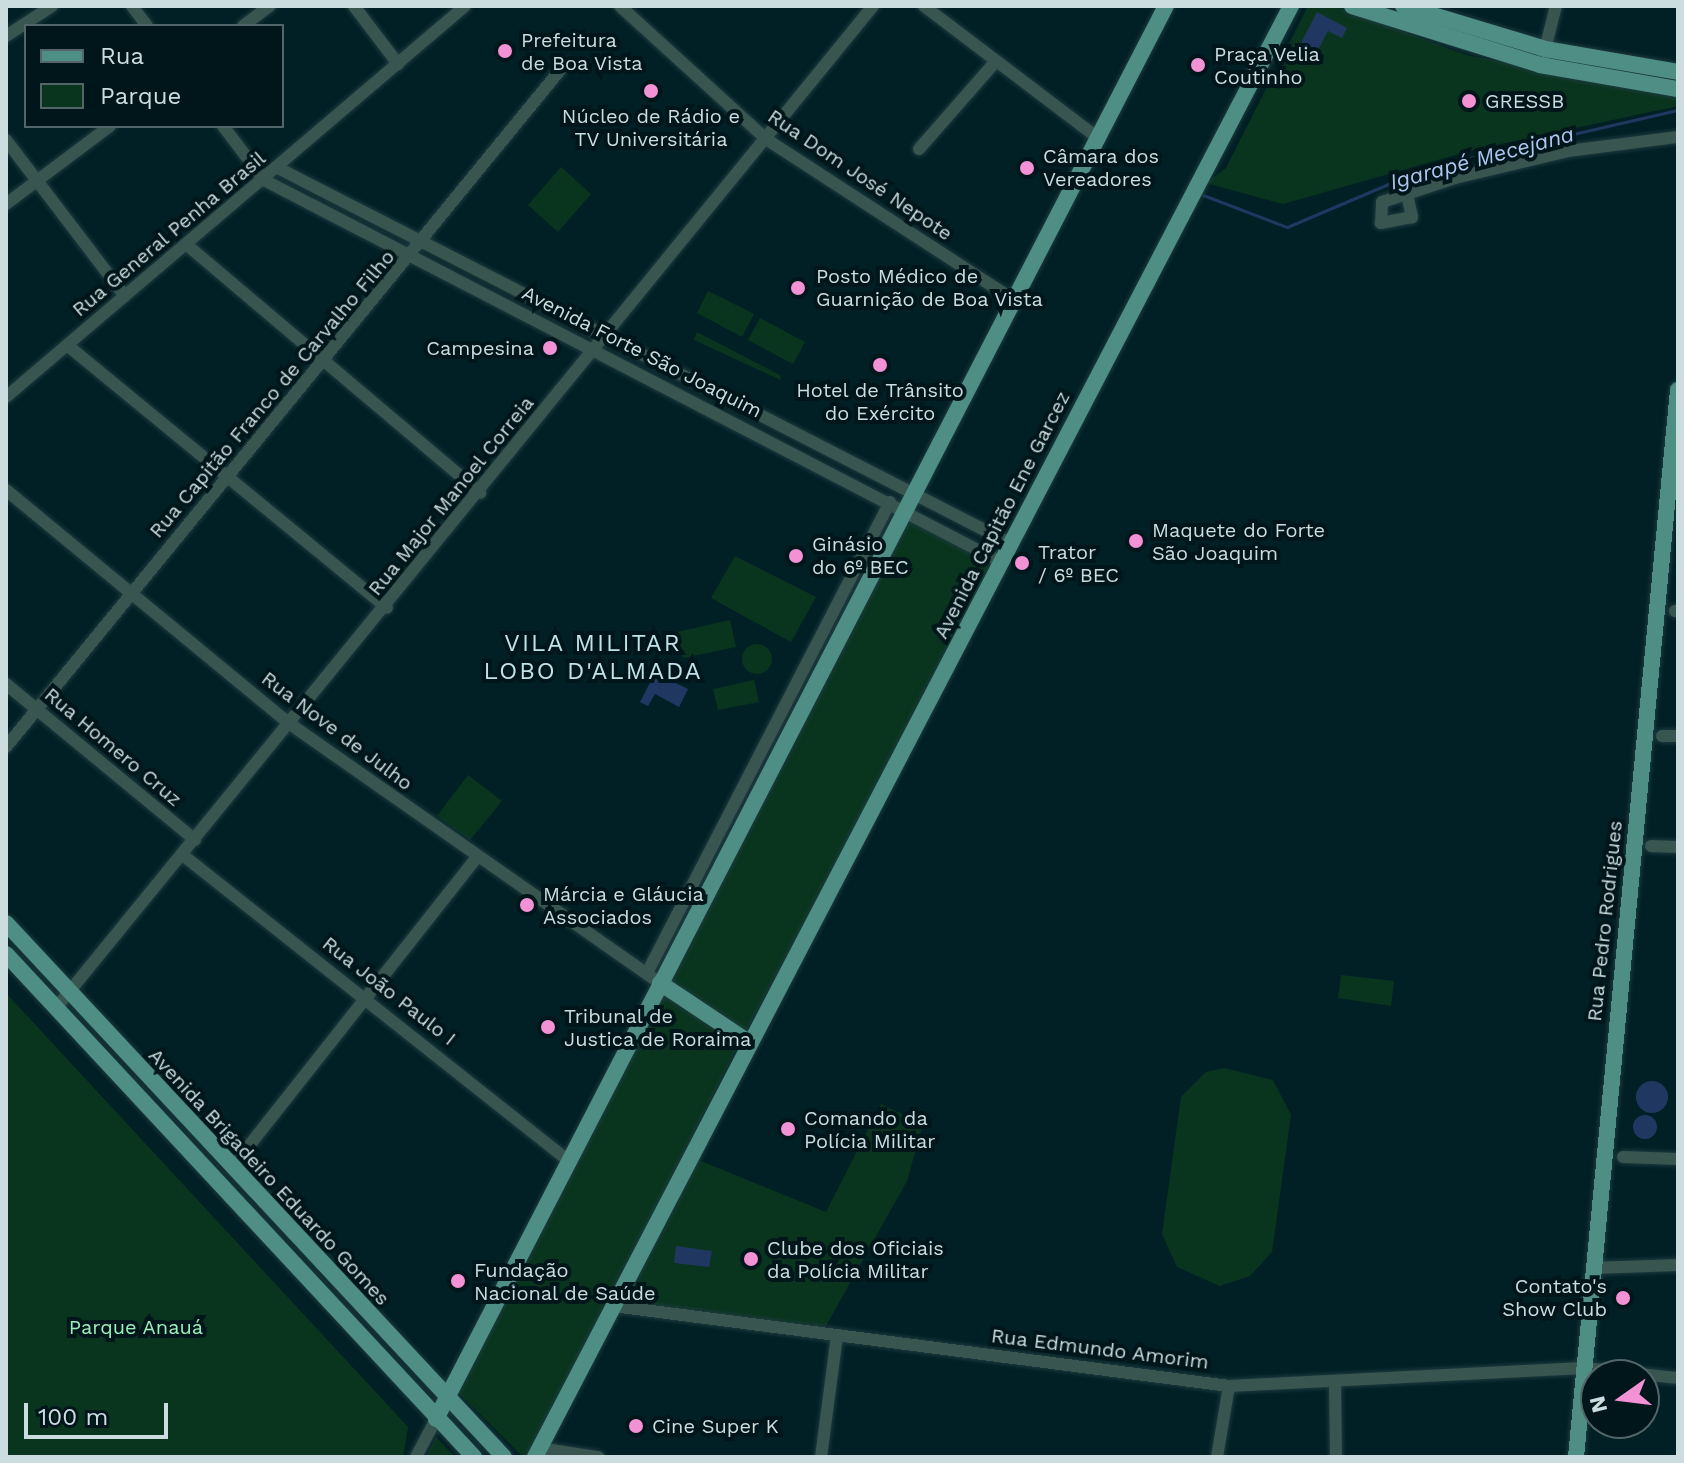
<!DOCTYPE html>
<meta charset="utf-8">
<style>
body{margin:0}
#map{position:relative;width:1684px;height:1463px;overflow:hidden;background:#012025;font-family:"Work Sans",sans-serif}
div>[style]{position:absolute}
.green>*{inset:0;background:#09351e}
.round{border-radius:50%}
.water>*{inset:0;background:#203861}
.stream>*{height:3px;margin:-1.5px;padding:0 1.5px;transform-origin:1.5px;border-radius:1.5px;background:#203861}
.roads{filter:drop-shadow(0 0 2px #1d3a3f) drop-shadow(0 0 2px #1d3a3f)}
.minor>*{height:12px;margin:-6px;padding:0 6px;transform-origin:6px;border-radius:6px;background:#385550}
.major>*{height:16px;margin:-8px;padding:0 8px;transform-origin:8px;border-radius:8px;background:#4f8e84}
.dots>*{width:22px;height:22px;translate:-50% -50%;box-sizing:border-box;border:4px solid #01161a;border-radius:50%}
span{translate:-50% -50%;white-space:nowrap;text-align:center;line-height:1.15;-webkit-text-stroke:8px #01161a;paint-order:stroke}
.poi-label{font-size:20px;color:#ccdde0}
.left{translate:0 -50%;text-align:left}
.right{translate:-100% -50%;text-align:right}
.street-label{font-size:20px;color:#ccdde0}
.park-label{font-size:20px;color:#9befbb}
.water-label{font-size:22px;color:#aec7f1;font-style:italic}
.quarter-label{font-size:24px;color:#c0e3e9;letter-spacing:2px}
.frame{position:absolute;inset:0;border:8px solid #ccdde0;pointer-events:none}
.legend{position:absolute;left:24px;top:24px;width:260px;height:104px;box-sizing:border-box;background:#01161a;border:2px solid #526669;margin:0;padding:10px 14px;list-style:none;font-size:24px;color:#ccdde0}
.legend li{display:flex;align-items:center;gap:16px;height:40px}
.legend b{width:40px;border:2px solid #526669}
.north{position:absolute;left:1580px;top:1359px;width:80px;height:80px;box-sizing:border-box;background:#01161a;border:2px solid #526669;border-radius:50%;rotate:256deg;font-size:22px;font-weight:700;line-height:32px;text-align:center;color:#ccdde0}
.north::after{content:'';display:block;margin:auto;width:28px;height:36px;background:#f391d5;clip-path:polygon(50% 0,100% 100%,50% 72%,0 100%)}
.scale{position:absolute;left:24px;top:1403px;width:144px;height:36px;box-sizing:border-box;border:4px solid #ccdde0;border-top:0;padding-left:10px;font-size:24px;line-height:28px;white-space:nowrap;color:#ccdde0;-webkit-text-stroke:6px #01161a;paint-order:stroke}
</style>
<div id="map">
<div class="green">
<i style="clip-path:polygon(1308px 6px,1335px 6px,1466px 55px,1678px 95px,1678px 106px,1473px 150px,1283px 204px,1206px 183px,1226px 168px)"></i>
<i style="clip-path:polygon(561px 167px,591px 194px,558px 232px,528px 205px)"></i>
<i style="clip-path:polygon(708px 291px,754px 314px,742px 337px,697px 313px)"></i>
<i style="clip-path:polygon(760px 318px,805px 342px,793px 364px,748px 340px)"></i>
<i style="clip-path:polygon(697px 332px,780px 375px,781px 380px,694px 340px)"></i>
<i style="clip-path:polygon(904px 510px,1001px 562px,738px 1046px,530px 1456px,522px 1456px,458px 1392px)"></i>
<i style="clip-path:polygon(735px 556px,816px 597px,791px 642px,711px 598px)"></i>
<i style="clip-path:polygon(730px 620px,736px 647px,683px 658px,677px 632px)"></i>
<i class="round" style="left:742px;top:644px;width:30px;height:30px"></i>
<i style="clip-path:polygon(754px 680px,759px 702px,718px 710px,713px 689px)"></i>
<i style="clip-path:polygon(468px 775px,502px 801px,470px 840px,437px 816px)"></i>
<i style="clip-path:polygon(1341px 975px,1394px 981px,1391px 1006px,1338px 998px)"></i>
<i style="clip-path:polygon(6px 993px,408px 1427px,403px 1457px,6px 1457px)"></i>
<i style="clip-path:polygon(1224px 1068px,1273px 1080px,1291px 1115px,1272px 1252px,1250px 1276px,1220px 1286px,1177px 1267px,1162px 1234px,1181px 1097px,1206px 1072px)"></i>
<i style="clip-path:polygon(881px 1104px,923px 1124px,907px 1181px,822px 1333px,613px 1306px,691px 1157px,826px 1212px)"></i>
<i style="clip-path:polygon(436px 1437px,455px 1457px,426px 1457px)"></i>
</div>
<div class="water">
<i style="clip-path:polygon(1317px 12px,1347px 28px,1342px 38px,1328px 31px,1316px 54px,1300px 45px)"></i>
<i style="clip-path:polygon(655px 673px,688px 689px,679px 707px,655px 694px,648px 706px,640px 702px)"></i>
<i class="round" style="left:1636px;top:1081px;width:32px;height:32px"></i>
<i class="round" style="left:1633px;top:1115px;width:24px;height:24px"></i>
<i style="clip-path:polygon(676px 1246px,712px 1251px,709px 1267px,674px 1263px)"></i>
</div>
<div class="stream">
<i style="left:1203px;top:195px;width:90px;rotate:20.9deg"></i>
<i style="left:1287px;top:227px;width:151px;rotate:-23deg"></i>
<i style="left:1426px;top:168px;width:259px;rotate:-13deg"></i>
</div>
<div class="roads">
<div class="minor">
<i style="left:132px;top:6px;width:25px;rotate:53deg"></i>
<i style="left:354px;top:6px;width:73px;rotate:52.8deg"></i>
<i style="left:620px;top:6px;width:197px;rotate:42.3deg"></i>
<i style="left:766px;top:139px;width:297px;rotate:33deg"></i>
<i style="left:924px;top:6px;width:220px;rotate:37.2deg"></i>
<i style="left:243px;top:26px;width:34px;rotate:-37deg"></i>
<i style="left:6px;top:36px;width:55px;rotate:-33.1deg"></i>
<i style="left:1543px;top:57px;width:53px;rotate:-75.7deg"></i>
<i style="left:223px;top:126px;width:68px;rotate:52.8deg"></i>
<i style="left:264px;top:180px;width:830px;rotate:27.4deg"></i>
<i style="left:6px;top:140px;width:196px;rotate:52.7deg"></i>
<i style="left:919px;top:149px;width:117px;rotate:-48.8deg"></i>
<i style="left:278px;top:168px;width:822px;rotate:27.13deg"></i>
<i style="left:1407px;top:195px;width:23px;rotate:77deg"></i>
<i style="left:1412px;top:217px;width:32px;rotate:169deg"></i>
<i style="left:1381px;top:223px;width:21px;rotate:-87deg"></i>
<i style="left:1382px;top:202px;width:77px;rotate:-18.2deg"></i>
<i style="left:1455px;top:178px;width:116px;rotate:-13.4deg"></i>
<i style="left:1568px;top:151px;width:111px;rotate:-7.3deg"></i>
<i style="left:6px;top:204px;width:130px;rotate:-36.9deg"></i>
<i style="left:187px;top:245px;width:384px;rotate:40.2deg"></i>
<i style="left:67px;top:345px;width:414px;rotate:39.4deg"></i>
<i style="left:6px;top:397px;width:603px;rotate:-40.43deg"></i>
<i style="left:6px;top:490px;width:368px;rotate:39.5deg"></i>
<i style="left:290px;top:724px;width:452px;rotate:35deg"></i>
<i style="left:1675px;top:611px;width:3px"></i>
<i style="left:6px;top:684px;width:245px;rotate:39.5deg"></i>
<i style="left:1662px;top:736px;width:16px"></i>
<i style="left:6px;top:747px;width:883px;rotate:-50.7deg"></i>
<i style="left:1651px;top:846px;width:27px;rotate:2deg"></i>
<i style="left:184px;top:856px;width:490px;rotate:38.4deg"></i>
<i style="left:647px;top:973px;width:530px;rotate:-62.71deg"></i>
<i style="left:56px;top:1008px;width:1293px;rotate:-50.81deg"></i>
<i style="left:1623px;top:1157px;width:55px;rotate:2.1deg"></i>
<i style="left:233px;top:1166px;width:392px;rotate:-51.7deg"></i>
<i style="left:1593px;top:1268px;width:85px;rotate:-2deg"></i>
<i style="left:613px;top:1306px;width:621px;rotate:7.4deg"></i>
<i style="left:1229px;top:1386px;width:355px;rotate:-2.9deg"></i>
<i style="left:1584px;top:1368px;width:95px;rotate:6.1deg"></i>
<i style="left:1335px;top:1384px;width:73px;rotate:89.2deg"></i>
<i style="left:539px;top:1448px;width:60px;rotate:8.7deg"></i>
<i style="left:416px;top:1457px;width:43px;rotate:-62.2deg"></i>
<i style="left:821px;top:1457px;width:123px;rotate:-82.5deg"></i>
<i style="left:1217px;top:1457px;width:72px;rotate:-80.4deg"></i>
</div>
<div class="major">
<i style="left:1352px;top:6px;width:197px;rotate:17.4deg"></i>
<i style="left:1540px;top:65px;width:140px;rotate:9.9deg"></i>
<i style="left:1403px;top:6px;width:148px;rotate:16.8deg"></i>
<i style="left:1545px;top:49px;width:135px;rotate:9.8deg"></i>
<i style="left:6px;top:923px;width:730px;rotate:47deg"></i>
<i style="left:6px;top:954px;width:687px;rotate:47.06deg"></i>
<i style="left:660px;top:983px;width:108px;rotate:33.7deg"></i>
<i style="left:436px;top:1419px;width:1590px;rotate:-62.68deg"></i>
<i style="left:535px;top:1457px;width:1636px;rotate:-62.48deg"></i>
<i style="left:1576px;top:1457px;width:1072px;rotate:-84.54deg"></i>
</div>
</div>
<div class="dots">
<i style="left:505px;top:51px;background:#f391d5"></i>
<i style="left:1198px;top:65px;background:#f391d5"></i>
<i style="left:651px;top:91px;background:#f391d5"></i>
<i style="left:1469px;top:101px;background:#f391d5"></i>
<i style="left:1027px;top:168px;background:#f391d5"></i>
<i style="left:798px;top:288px;background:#f391d5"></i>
<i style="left:550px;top:348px;background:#f391d5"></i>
<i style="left:880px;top:365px;background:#f391d5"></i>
<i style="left:1136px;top:541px;background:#f391d5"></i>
<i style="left:796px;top:556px;background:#f391d5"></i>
<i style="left:1022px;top:563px;background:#f391d5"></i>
<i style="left:527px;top:905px;background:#f391d5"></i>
<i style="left:548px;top:1027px;background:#f391d5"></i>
<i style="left:788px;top:1129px;background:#f391d5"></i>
<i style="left:751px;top:1259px;background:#f391d5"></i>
<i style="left:458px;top:1281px;background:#f391d5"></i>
<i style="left:1623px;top:1298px;background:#f391d5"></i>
<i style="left:636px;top:1426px;background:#f391d5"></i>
</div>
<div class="poi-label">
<span class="left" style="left:521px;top:52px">Prefeitura<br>de Boa Vista</span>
<span class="left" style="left:1214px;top:66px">Praça Velia<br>Coutinho</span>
<span class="left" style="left:1485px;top:101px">GRESSB</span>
<span style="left:651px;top:128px">Núcleo de Rádio e<br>TV Universitária</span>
<span class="left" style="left:1043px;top:168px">Câmara dos<br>Vereadores</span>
<span class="left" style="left:816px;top:288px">Posto Médico de<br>Guarnição de Boa Vista</span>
<span class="right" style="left:534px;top:348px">Campesina</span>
<span style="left:880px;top:402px">Hotel de Trânsito<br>do Exército</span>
<span class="left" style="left:1152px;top:542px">Maquete do Forte<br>São Joaquim</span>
<span class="left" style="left:812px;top:556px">Ginásio<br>do 6º BEC</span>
<span class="left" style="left:1038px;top:564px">Trator<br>/ 6º BEC</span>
<span class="left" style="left:543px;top:906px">Márcia e Gláucia<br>Associados</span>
<span class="left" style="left:564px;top:1028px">Tribunal de<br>Justica de Roraima</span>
<span class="left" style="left:804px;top:1130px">Comando da<br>Polícia Militar</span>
<span class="left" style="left:767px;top:1260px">Clube dos Oficiais<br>da Polícia Militar</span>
<span class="left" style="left:474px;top:1282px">Fundação<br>Nacional de Saúde</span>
<span class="right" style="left:1607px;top:1298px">Contato's<br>Show Club</span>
<span class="left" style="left:652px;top:1426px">Cine Super K</span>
</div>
<div class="street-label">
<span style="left:860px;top:175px;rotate:34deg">Rua Dom José Nepote</span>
<span style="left:169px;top:234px;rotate:-40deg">Rua General Penha Brasil</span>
<span style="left:642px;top:352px;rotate:27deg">Avenida Forte São Joaquim</span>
<span style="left:272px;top:394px;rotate:-50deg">Rua Capitão Franco de Carvalho Filho</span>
<span style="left:451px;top:496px;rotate:-51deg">Rua Major Manoel Correia</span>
<span style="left:1002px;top:515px;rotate:-63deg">Avenida Capitão Ene Garcez</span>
<span style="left:337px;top:731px;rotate:37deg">Rua Nove de Julho</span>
<span style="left:113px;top:747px;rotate:40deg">Rua Homero Cruz</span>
<span style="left:1605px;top:921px;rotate:-84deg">Rua Pedro Rodrigues</span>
<span style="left:389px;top:991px;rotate:38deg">Rua João Paulo I</span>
<span style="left:269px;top:1177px;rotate:47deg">Avenida Brigadeiro Eduardo Gomes</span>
<span style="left:1100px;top:1349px;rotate:7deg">Rua Edmundo Amorim</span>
</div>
<div class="park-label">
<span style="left:136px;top:1327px">Parque Anauá</span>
</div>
<div class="water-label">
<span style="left:1482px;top:158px;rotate:-15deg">Igarapé Mecejana</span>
</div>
<div class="quarter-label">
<span style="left:593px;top:658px">VILA MILITAR<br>LOBO D'ALMADA</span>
</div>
<div class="frame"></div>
<ul class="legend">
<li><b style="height:10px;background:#4f8e84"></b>Rua</li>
<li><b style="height:22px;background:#09351e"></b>Parque</li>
</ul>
<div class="north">N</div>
<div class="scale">100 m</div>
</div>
